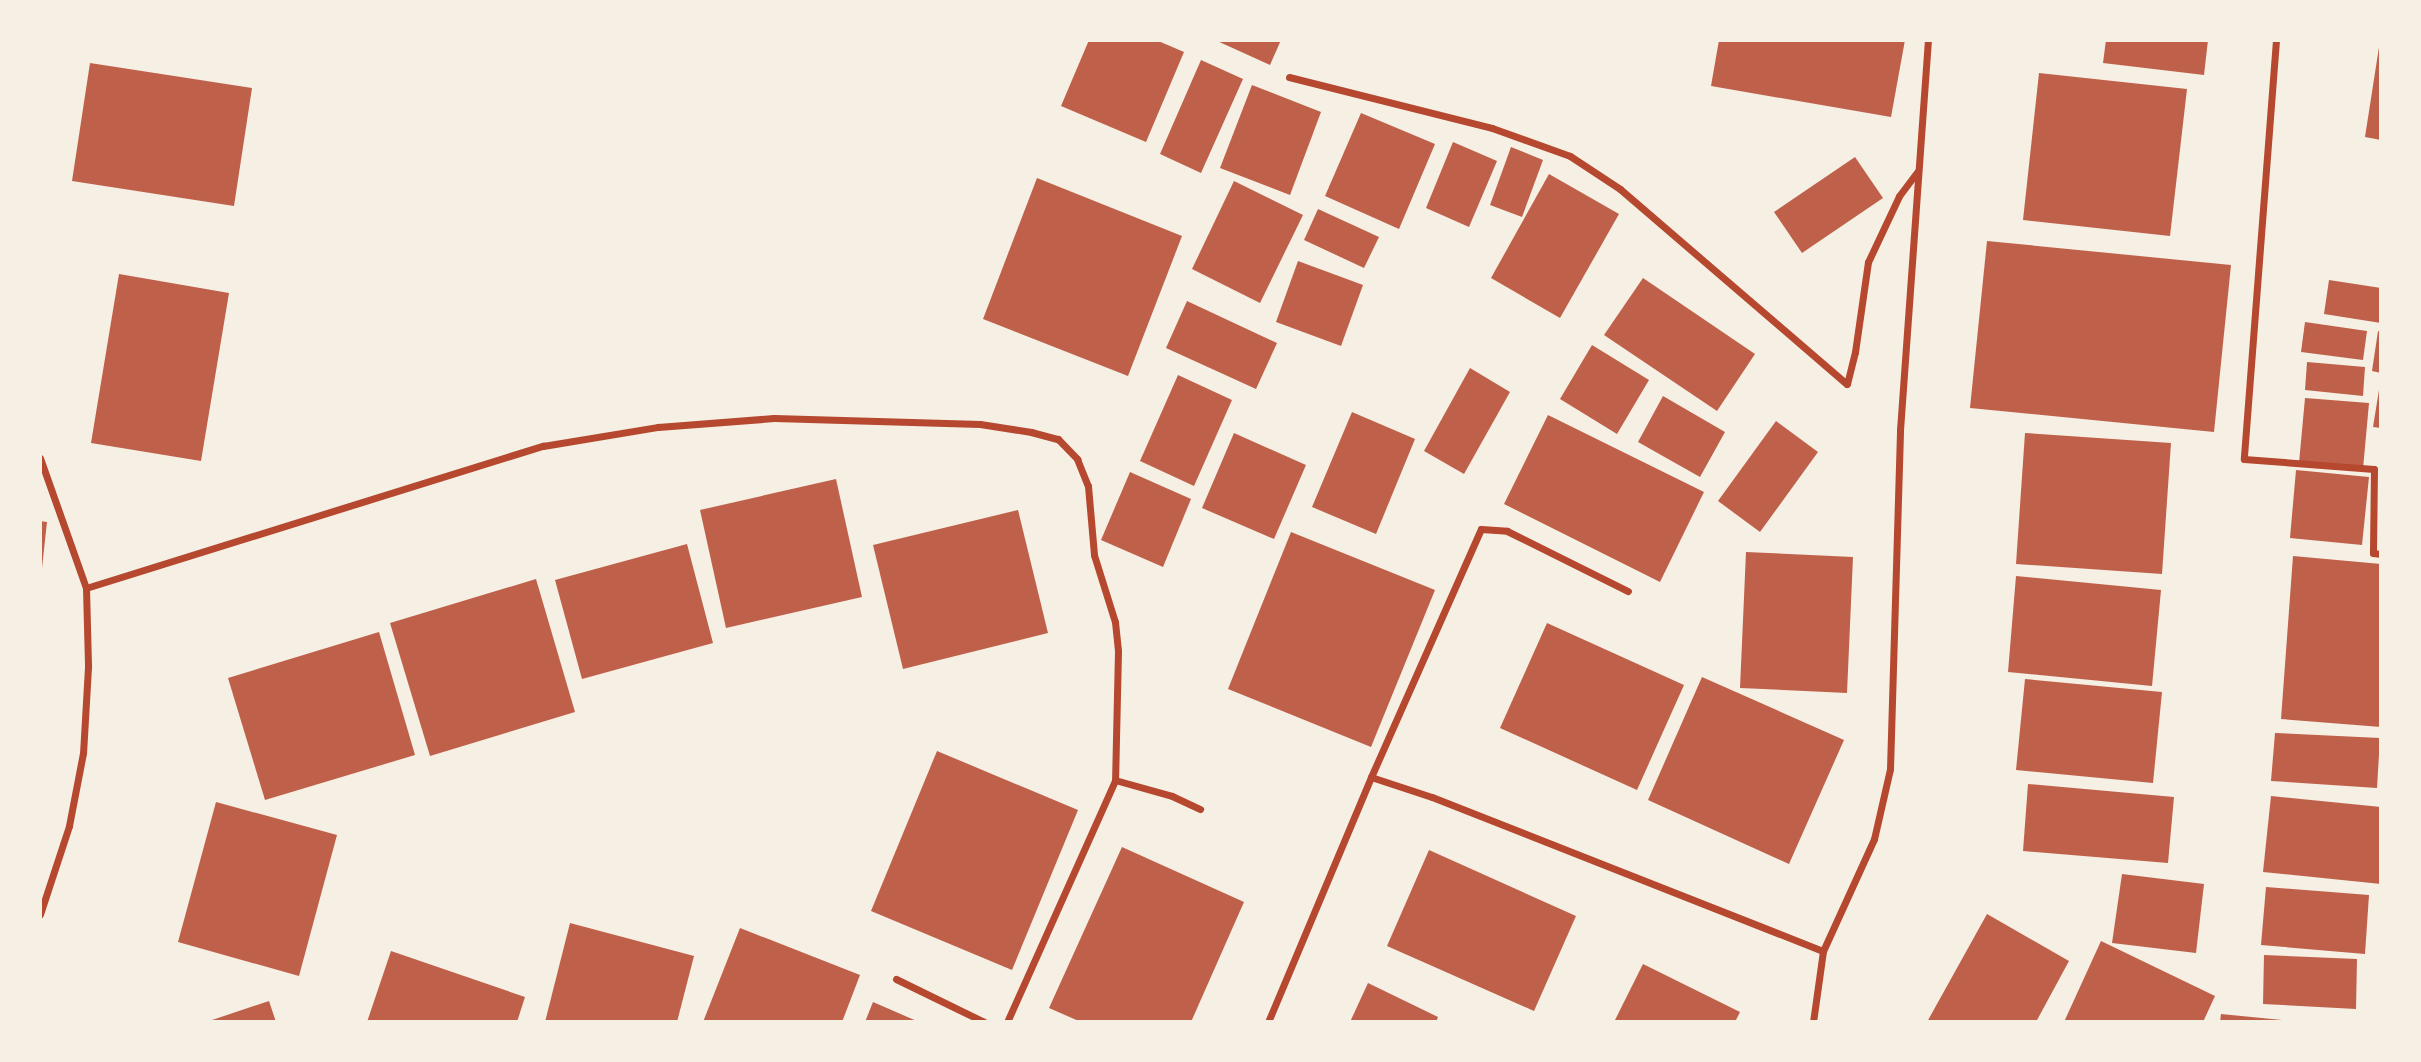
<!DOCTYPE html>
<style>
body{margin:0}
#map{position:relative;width:2421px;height:1062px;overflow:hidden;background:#f6efe4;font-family:"Space Grotesk",sans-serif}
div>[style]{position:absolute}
.building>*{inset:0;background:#bf614a}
.minor>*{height:7px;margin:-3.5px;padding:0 3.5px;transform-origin:3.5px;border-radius:3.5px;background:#b5482f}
span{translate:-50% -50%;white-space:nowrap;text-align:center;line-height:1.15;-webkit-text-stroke:5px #f6efe4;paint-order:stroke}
.frame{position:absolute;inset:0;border:42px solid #f6efe4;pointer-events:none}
</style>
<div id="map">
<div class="building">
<i style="clip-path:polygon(1089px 40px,1156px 40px,1184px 52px,1146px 142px,1061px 106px)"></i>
<i style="clip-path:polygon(1215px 40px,1281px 40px,1270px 65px)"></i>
<i style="clip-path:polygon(1719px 40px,1905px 40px,1891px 117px,1711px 86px)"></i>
<i style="clip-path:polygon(2106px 40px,2208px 40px,2204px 75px,2103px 63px)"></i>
<i style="clip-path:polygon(2379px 47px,2381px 47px,2381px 140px,2365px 137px)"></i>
<i style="clip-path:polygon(1201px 60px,1243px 79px,1201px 173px,1160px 154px)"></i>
<i style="clip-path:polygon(90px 63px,252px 88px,234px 206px,72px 181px)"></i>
<i style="clip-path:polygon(2039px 73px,2187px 89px,2170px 236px,2023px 220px)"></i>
<i style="clip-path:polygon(1252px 85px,1321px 112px,1290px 195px,1220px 168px)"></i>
<i style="clip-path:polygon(1361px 113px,1435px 144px,1399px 229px,1325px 196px)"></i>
<i style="clip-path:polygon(1453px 142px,1497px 161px,1469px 227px,1426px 208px)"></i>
<i style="clip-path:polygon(1511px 147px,1543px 160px,1522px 217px,1490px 205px)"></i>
<i style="clip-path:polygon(1855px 157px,1883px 198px,1802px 253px,1774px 212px)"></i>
<i style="clip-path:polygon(1549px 174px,1619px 214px,1560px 318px,1491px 278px)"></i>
<i style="clip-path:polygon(1037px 178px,1182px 236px,1128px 376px,983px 319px)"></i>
<i style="clip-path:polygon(1234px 181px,1303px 215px,1260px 303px,1192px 269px)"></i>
<i style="clip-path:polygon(1318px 209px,1379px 237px,1364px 268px,1304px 240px)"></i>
<i style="clip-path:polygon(1987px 241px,2231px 265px,2214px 432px,1970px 408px)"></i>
<i style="clip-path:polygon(1298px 261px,1363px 285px,1341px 346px,1276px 322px)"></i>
<i style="clip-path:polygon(119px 274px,229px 293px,201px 461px,91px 443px)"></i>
<i style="clip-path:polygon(1643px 278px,1755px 354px,1717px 411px,1604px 335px)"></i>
<i style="clip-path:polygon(2329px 280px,2381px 288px,2381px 323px,2324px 314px)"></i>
<i style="clip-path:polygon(1187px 301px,1277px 343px,1256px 389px,1166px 348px)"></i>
<i style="clip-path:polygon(2305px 322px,2367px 331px,2363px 360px,2301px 352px)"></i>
<i style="clip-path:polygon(2378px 331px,2381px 332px,2381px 373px,2372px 371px)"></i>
<i style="clip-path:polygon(1592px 345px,1649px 380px,1617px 434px,1560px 399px)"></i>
<i style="clip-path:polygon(2307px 362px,2365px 367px,2363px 396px,2305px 390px)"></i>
<i style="clip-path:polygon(1470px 368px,1510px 392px,1464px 474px,1424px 451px)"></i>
<i style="clip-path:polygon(1178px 375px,1232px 400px,1194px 486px,1140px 461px)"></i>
<i style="clip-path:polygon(2379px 390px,2381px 390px,2381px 428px,2373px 427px)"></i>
<i style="clip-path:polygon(1663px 396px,1725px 432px,1700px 477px,1638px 442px)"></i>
<i style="clip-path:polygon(2305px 398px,2369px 403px,2363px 469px,2299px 463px)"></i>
<i style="clip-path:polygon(1352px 412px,1415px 439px,1376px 534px,1312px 507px)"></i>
<i style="clip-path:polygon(1548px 415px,1704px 492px,1660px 582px,1504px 504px)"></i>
<i style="clip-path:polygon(1776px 421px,1818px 452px,1760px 532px,1718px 501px)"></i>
<i style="clip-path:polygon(1234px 433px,1306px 465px,1274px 539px,1202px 508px)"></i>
<i style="clip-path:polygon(2025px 433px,2171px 443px,2162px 574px,2016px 564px)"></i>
<i style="clip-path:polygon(2296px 470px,2369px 477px,2362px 545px,2290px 538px)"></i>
<i style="clip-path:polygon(1130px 472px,1191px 499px,1163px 567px,1101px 540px)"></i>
<i style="clip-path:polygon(836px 479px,862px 597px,726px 628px,700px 510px)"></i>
<i style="clip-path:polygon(1018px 510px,1048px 633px,903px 669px,873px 545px)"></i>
<i style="clip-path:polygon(40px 521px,47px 522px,42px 568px,40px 568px)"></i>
<i style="clip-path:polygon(1291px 532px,1435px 590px,1371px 747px,1228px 689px)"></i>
<i style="clip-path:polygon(687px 544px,713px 643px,582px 679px,555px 580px)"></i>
<i style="clip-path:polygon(1746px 552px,1853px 557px,1847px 693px,1740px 688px)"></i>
<i style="clip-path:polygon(2293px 556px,2381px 564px,2381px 727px,2281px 719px)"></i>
<i style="clip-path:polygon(2016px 576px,2161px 590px,2152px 686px,2008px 672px)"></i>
<i style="clip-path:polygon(536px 579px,575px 712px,430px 756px,390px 623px)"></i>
<i style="clip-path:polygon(1547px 623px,1684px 685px,1637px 790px,1500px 728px)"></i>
<i style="clip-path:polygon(379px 632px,415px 755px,265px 800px,228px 678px)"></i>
<i style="clip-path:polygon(1702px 677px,1844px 740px,1789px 864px,1648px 800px)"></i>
<i style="clip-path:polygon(2025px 679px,2162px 692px,2153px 783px,2016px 770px)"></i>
<i style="clip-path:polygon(2275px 733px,2380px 738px,2377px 788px,2271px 781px)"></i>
<i style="clip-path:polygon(937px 751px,1078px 810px,1012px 970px,871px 911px)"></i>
<i style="clip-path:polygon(2028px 784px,2174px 797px,2168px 863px,2023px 851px)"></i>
<i style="clip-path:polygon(2271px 796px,2381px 807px,2381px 884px,2263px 872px)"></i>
<i style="clip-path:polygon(216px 802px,337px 835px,299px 976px,178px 942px)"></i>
<i style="clip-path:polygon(1122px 847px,1244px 902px,1191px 1022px,1081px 1022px,1049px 1008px)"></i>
<i style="clip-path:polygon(1429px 850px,1576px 916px,1534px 1011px,1387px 946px)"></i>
<i style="clip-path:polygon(2122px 874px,2204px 884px,2196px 953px,2112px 943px)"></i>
<i style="clip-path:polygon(2266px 887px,2369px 895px,2365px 954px,2261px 945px)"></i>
<i style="clip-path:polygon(1987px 914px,2069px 961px,2036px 1022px,1927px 1022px)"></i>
<i style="clip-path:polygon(570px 923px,694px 956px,677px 1022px,545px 1022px)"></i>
<i style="clip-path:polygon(740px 928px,860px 975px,842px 1022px,703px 1022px)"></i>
<i style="clip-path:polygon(2101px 941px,2215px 996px,2203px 1022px,2064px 1022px)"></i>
<i style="clip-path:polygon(391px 951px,525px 997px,517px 1022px,367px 1022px)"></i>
<i style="clip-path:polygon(2264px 955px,2357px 959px,2356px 1009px,2263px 1004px)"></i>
<i style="clip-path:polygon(1643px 964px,1740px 1012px,1735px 1022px,1614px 1022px)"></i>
<i style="clip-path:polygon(1368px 983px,1438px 1017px,1436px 1022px,1350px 1022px)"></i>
<i style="clip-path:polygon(269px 1001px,276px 1022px,209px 1022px,209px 1021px)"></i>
<i style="clip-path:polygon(873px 1002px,919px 1022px,865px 1022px)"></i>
<i style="clip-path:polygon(2221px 1014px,2282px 1020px,2282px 1022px,2220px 1022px)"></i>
</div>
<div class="minor">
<i style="left:2276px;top:40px;width:420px;rotate:94.4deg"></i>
<i style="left:2244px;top:459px;width:130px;rotate:4.4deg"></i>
<i style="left:2374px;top:469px;width:84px;rotate:90.7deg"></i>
<i style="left:2373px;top:553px;width:8px;rotate:7deg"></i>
<i style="left:1289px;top:77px;width:209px;rotate:14.1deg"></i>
<i style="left:1492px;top:128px;width:83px;rotate:19.7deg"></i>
<i style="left:1570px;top:156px;width:60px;rotate:33.4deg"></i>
<i style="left:1620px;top:189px;width:299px;rotate:40.7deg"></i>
<i style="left:1847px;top:384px;width:33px;rotate:-76deg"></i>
<i style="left:1855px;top:352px;width:91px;rotate:-81.8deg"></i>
<i style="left:1868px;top:262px;width:73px;rotate:-64.8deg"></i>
<i style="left:1899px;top:196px;width:31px;rotate:-53deg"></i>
<i style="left:40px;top:458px;width:138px;rotate:70.5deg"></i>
<i style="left:86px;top:588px;width:79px;rotate:88.5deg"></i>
<i style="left:88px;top:667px;width:86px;rotate:93.3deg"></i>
<i style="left:83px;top:753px;width:74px;rotate:100.9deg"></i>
<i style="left:69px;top:826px;width:93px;rotate:108.2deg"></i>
<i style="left:86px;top:588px;width:479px;rotate:-17.3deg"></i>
<i style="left:543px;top:446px;width:117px;rotate:-9.4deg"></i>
<i style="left:658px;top:427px;width:116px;rotate:-4.4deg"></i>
<i style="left:774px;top:418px;width:206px;rotate:1.7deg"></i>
<i style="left:980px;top:424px;width:52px;rotate:8.9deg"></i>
<i style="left:1031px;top:432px;width:28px;rotate:15deg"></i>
<i style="left:1058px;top:439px;width:28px;rotate:46deg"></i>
<i style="left:1077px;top:459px;width:29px;rotate:68deg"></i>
<i style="left:1088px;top:486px;width:69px;rotate:85deg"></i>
<i style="left:1094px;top:555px;width:70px;rotate:72.6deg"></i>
<i style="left:1115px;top:622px;width:29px;rotate:84deg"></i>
<i style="left:1118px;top:651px;width:129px;rotate:91.3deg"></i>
<i style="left:1115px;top:780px;width:59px;rotate:15.7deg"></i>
<i style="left:1172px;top:796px;width:31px;rotate:25deg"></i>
<i style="left:1371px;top:777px;width:64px;rotate:18.2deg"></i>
<i style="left:1432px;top:797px;width:420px;rotate:21.5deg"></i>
<i style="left:896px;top:979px;width:98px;rotate:26deg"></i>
<i style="left:1007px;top:1022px;width:265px;rotate:-65.9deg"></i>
<i style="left:1268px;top:1022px;width:266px;rotate:-67.2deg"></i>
<i style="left:1371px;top:777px;width:271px;rotate:-66.1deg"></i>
<i style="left:1481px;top:529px;width:26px;rotate:4deg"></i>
<i style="left:1507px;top:531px;width:135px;rotate:26.4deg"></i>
<i style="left:1813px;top:1022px;width:72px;rotate:-82deg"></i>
<i style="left:1823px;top:951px;width:123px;rotate:-65.5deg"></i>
<i style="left:1874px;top:839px;width:72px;rotate:-77.1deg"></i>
<i style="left:1890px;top:769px;width:339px;rotate:-88.3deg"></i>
<i style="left:1900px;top:430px;width:391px;rotate:-85.9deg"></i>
</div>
<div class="frame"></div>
</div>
